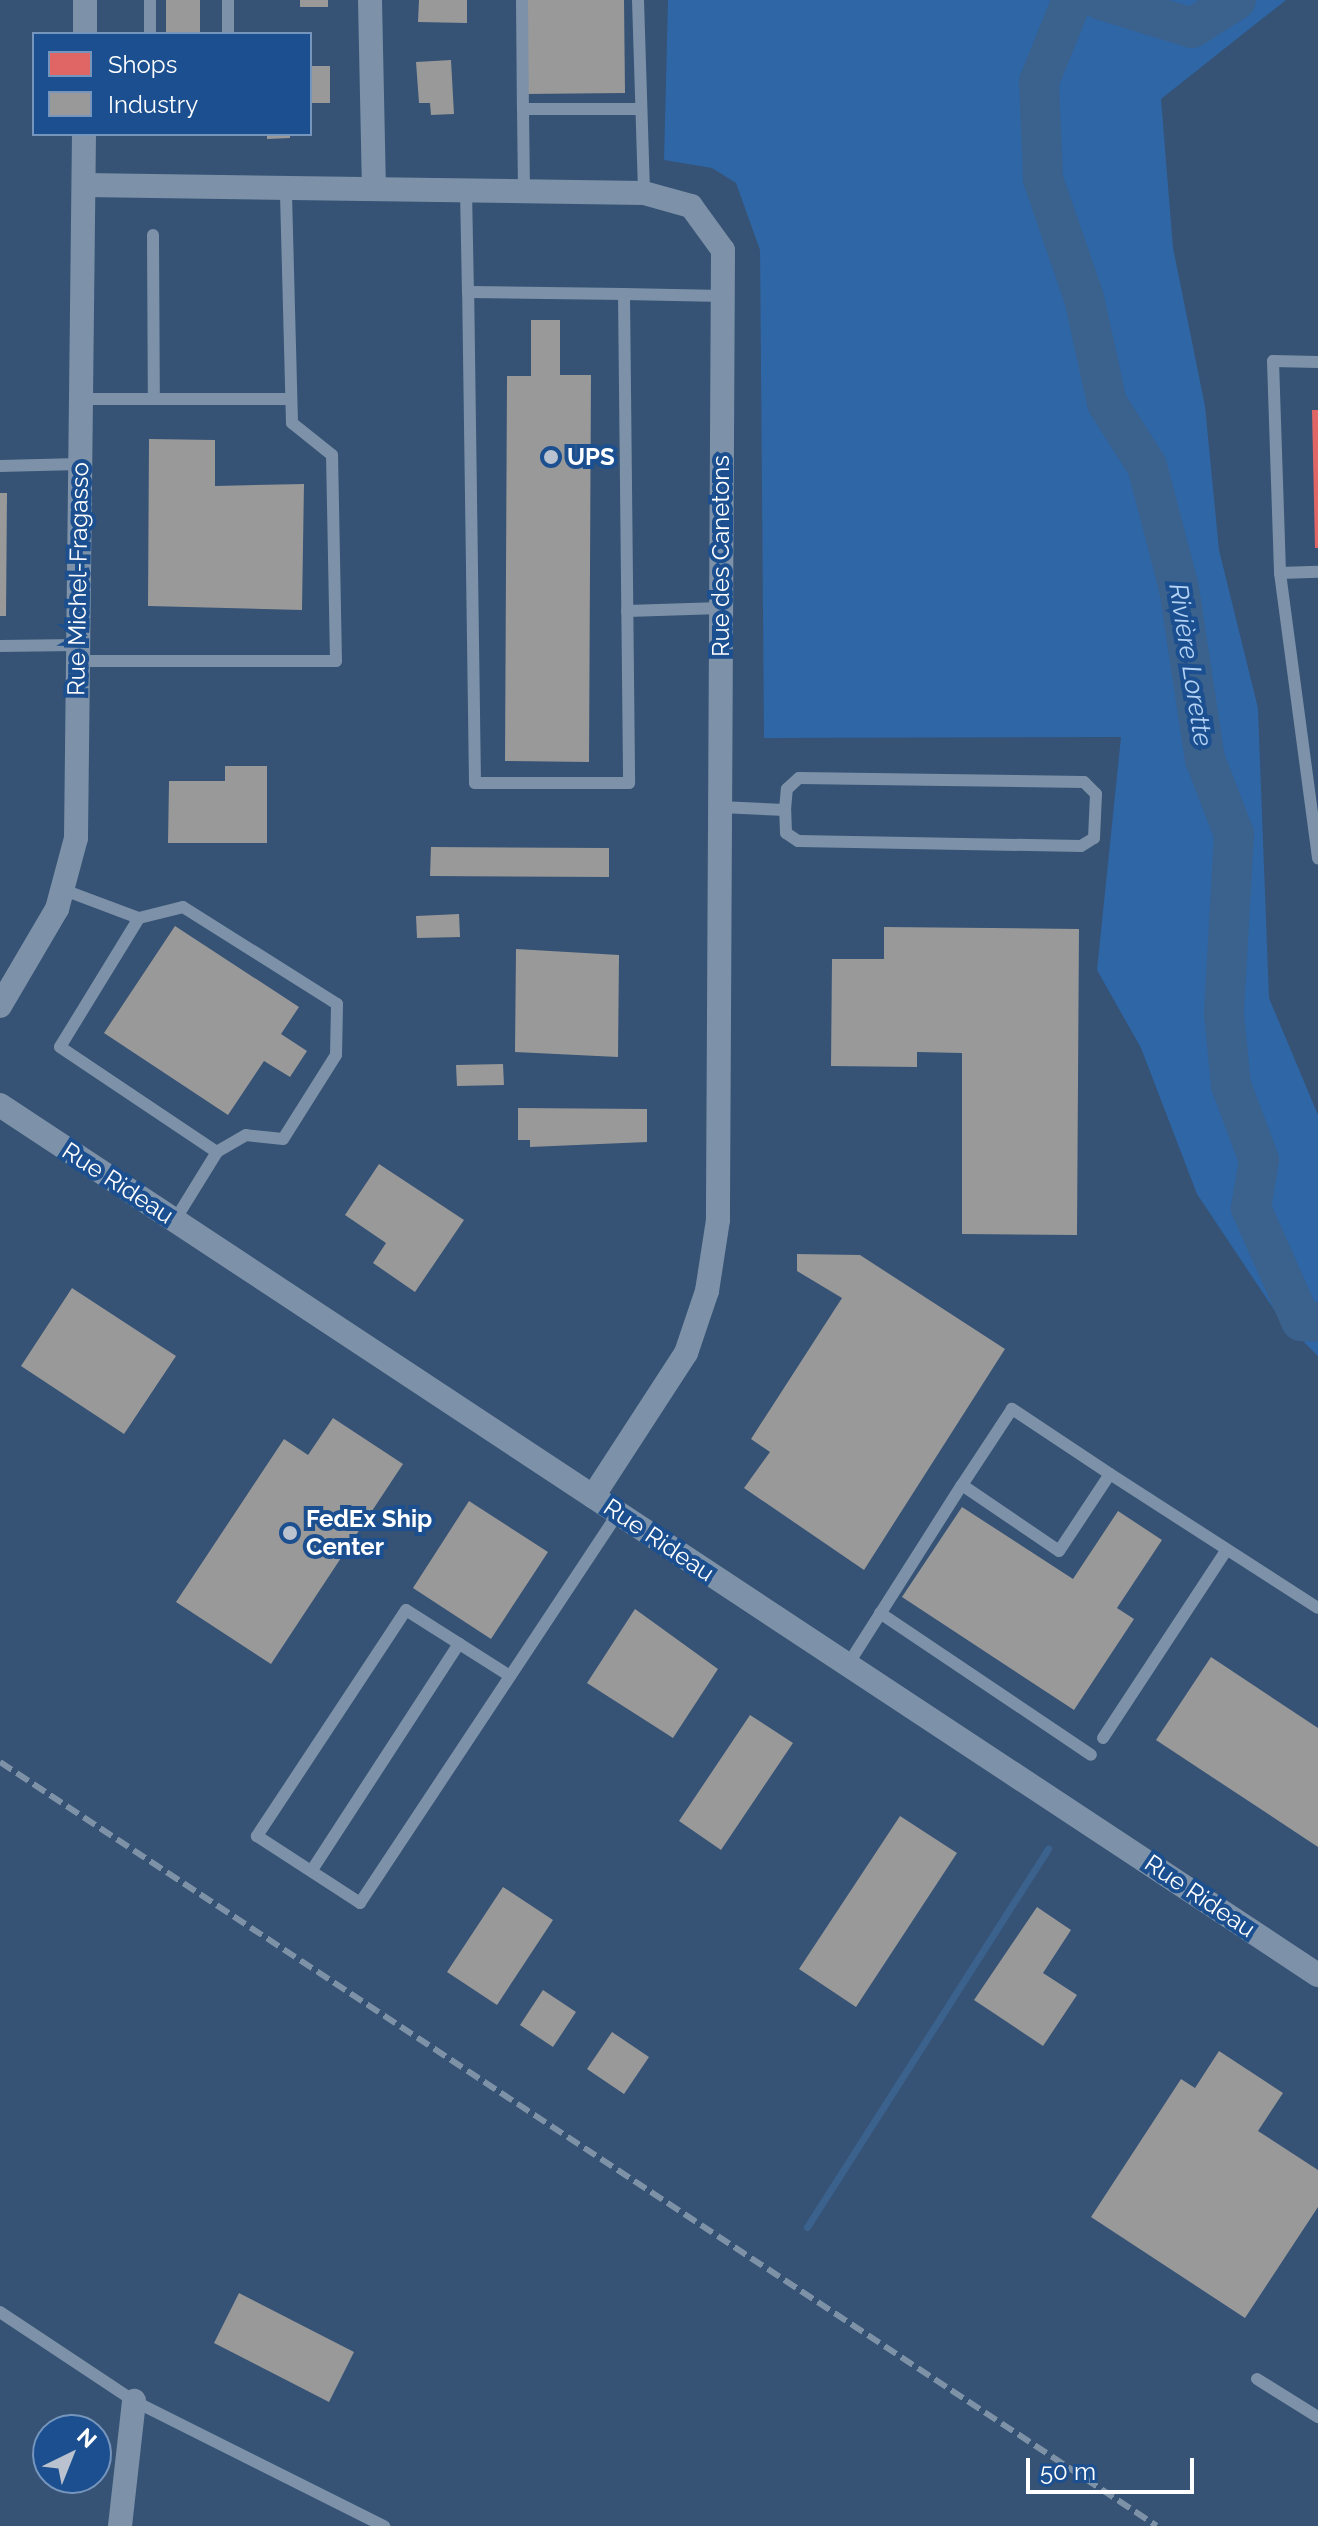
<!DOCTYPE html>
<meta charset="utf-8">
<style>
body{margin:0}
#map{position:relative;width:1318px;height:2526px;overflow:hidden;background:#365274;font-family:Raleway,sans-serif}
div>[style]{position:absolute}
.green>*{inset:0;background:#2f66a5}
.shops>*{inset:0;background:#e06666}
.industry>*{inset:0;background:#999}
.stream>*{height:7px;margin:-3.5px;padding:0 3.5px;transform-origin:3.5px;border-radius:3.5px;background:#3b618d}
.river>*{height:40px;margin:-20px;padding:0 20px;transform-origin:20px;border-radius:20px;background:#3b618d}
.lane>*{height:12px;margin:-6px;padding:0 6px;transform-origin:6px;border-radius:6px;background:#7d92a8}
.street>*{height:24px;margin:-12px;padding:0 12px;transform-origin:12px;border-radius:12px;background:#7d92a8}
.rail>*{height:6px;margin-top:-3px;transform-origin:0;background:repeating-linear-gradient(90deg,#7e92a7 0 14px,transparent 0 20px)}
.dots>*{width:22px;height:22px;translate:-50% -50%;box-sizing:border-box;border:4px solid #1b4f8f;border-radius:50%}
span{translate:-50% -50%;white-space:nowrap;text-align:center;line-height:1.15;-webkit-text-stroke:8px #1b4f8f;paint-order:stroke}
.poi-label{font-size:24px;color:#fff;font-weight:700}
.left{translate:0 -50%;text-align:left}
.street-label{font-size:24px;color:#fff}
.water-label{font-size:26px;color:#b5d3f5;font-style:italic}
.legend{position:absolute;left:32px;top:32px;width:280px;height:104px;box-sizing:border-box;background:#1b4f8f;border:2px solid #7695bc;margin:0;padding:10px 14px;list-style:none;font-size:24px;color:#fff}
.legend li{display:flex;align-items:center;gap:16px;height:40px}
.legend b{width:40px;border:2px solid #7695bc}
.north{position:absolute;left:32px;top:2414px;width:80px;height:80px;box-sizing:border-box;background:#1b4f8f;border:2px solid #7695bc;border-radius:50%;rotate:43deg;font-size:22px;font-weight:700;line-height:32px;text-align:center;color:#fff}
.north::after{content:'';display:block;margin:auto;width:28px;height:36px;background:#b9c2ce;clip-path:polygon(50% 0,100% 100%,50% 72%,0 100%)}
.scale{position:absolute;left:1026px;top:2458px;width:168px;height:36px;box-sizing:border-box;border:4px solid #fff;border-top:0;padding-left:10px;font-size:24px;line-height:28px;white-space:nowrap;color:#fff;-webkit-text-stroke:6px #1b4f8f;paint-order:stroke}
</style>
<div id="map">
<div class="green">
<i style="clip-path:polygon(668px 0,1286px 0,1161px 99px,1173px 248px,1205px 406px,1219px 550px,1258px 708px,1269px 998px,1318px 1115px,1318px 1356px,1279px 1317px,1197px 1194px,1141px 1048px,1097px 970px,1121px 737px,764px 738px,760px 250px,736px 183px,712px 168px,664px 160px)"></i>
</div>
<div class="shops">
<i style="clip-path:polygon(1312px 410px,1318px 410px,1318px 548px,1315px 548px)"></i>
</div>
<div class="industry">
<i style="clip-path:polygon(166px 0,200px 0,200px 34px,166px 34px)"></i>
<i style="clip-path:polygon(300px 0,328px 0,328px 7px,300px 7px)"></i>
<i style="clip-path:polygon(419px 0,467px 0,467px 23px,418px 22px)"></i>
<i style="clip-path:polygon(524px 0,624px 0,625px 93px,525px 94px)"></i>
<i style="clip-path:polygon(451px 60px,454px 114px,431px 115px,430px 103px,419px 103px,416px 62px)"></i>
<i style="clip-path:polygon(310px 66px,330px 66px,330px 103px,310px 103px)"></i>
<i style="clip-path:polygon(267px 134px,290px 134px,290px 138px,267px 139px)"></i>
<i style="clip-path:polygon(531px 320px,560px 320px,560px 375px,591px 375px,589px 762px,505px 761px,507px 376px,531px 376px)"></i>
<i style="clip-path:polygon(149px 439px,215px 440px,215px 486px,304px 484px,302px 610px,148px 606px)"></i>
<i style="clip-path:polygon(0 493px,7px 493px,6px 616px,0 616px)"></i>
<i style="clip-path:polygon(225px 766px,267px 766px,267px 843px,168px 843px,169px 781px,225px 781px)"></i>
<i style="clip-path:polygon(431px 847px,609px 848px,609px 877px,430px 876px)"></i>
<i style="clip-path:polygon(459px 914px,460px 937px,417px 938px,416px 916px)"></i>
<i style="clip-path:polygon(175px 926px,299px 1007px,281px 1034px,307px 1051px,290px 1077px,264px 1061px,228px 1115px,104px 1033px)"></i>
<i style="clip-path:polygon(884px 927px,1079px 929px,1077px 1235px,962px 1234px,962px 1053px,917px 1052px,917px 1067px,831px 1066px,832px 959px,884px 959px)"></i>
<i style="clip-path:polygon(516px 949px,619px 955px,618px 1057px,515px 1052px)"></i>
<i style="clip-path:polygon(503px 1064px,504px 1085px,457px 1086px,456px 1065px)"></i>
<i style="clip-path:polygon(518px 1108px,647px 1109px,647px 1142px,530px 1147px,530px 1140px,518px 1140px)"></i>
<i style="clip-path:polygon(379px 1164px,464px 1220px,415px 1292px,373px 1263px,386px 1243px,345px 1215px)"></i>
<i style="clip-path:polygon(797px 1254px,860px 1255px,1005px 1349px,864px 1570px,744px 1488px,770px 1452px,751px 1439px,842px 1298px,797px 1271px)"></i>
<i style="clip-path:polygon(72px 1288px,176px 1356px,124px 1434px,21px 1366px)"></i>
<i style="clip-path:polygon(333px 1418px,403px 1464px,271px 1664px,176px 1602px,284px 1439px,308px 1455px)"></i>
<i style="clip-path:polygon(469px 1501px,548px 1552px,491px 1639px,413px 1588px)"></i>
<i style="clip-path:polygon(962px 1507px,1073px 1579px,1118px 1511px,1162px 1540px,1117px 1608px,1134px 1619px,1074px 1710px,902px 1597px)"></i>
<i style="clip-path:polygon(635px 1609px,718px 1669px,673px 1738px,587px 1683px)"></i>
<i style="clip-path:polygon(1211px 1657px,1318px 1728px,1318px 1847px,1156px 1740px)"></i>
<i style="clip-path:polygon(750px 1715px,793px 1743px,721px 1850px,679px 1821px)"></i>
<i style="clip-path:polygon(900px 1816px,957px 1853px,856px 2007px,799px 1969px)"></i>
<i style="clip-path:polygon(503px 1887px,553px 1920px,497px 2005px,447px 1972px)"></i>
<i style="clip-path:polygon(1037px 1907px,1071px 1930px,1043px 1973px,1077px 1995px,1043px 2046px,974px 2000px)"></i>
<i style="clip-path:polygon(543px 1990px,576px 2012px,553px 2047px,520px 2025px)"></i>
<i style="clip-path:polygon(612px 2032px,649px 2057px,624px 2094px,587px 2069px)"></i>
<i style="clip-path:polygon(1219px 2051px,1283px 2093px,1258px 2131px,1318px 2170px,1318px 2207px,1245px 2318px,1091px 2217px,1181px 2079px,1195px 2088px)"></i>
<i style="clip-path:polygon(239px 2293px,354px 2352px,329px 2402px,214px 2343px)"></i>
</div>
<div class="stream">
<i style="left:807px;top:2227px;width:449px;rotate:-57.5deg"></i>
</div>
<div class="river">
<i style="left:1072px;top:0;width:88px;rotate:111.9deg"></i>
<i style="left:1039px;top:82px;width:97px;rotate:87.6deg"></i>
<i style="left:1043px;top:179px;width:126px;rotate:71deg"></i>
<i style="left:1084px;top:298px;width:107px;rotate:77.6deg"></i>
<i style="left:1107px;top:403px;width:75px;rotate:57.6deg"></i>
<i style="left:1147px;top:466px;width:126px;rotate:75.3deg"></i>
<i style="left:1179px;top:588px;width:173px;rotate:81.4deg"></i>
<i style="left:1205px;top:759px;width:80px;rotate:68.9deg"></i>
<i style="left:1234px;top:834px;width:180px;rotate:93.2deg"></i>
<i style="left:1224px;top:1014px;width:71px;rotate:84.4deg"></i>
<i style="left:1231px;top:1085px;width:80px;rotate:69.5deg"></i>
<i style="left:1259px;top:1160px;width:49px;rotate:99.5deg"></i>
<i style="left:1251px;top:1208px;width:124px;rotate:66.1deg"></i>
<i style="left:1301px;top:1321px;width:17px;rotate:3deg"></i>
<i style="left:1101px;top:0;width:95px;rotate:17.1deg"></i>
<i style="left:1192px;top:28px;width:52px;rotate:-32.5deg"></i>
</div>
<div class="lane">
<i style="left:522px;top:0;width:109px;rotate:89.5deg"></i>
<i style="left:523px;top:109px;width:118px"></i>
<i style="left:638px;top:0;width:193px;rotate:88.2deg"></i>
<i style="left:150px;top:34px;width:34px;rotate:-90deg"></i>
<i style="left:228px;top:34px;width:34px;rotate:-90deg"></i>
<i style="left:523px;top:109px;width:81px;rotate:89.3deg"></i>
<i style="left:466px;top:190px;width:102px;rotate:88.9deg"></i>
<i style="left:153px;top:235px;width:164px;rotate:89.7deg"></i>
<i style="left:624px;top:294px;width:489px;rotate:89.4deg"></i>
<i style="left:629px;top:783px;width:154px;rotate:180deg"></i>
<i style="left:475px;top:783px;width:491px;rotate:-90.8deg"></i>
<i style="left:468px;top:292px;width:156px;rotate:0.7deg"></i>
<i style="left:624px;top:294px;width:99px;rotate:1.2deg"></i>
<i style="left:1318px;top:362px;width:45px;rotate:-178.7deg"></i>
<i style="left:1273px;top:361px;width:212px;rotate:88.1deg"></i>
<i style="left:1280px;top:573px;width:38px;rotate:-2deg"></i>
<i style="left:80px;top:399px;width:211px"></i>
<i style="left:0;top:466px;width:79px;rotate:-1.5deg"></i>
<i style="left:1280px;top:573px;width:288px;rotate:82.4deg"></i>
<i style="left:627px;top:611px;width:94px;rotate:-1.8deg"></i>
<i style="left:0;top:646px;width:77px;rotate:-0.7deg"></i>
<i style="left:77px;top:661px;width:259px"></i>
<i style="left:336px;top:661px;width:206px;rotate:-91.1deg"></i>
<i style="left:332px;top:455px;width:51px;rotate:-141.3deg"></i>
<i style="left:292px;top:423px;width:236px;rotate:-91.5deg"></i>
<i style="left:720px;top:807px;width:65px;rotate:2.6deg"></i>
<i style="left:785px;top:810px;width:21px;rotate:-85deg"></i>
<i style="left:787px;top:789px;width:16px;rotate:-43deg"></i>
<i style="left:799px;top:778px;width:285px;rotate:0.8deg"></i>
<i style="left:1084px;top:782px;width:17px;rotate:45deg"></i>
<i style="left:1096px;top:794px;width:44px;rotate:92.6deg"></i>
<i style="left:1094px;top:838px;width:15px;rotate:148deg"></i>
<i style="left:1081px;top:846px;width:283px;rotate:-179deg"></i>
<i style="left:798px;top:841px;width:14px;rotate:-146deg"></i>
<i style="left:786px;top:833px;width:23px;rotate:-92deg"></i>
<i style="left:64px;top:890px;width:80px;rotate:20.5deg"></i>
<i style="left:139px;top:918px;width:151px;rotate:121.5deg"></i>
<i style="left:60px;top:1047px;width:189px;rotate:33.8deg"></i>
<i style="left:217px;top:1152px;width:80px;rotate:121.7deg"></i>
<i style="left:139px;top:918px;width:45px;rotate:-14deg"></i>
<i style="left:183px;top:907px;width:182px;rotate:32.2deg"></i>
<i style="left:337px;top:1004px;width:51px;rotate:91.1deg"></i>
<i style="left:336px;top:1055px;width:99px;rotate:122.2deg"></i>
<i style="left:283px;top:1139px;width:37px;rotate:-174deg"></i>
<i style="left:246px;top:1135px;width:34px;rotate:150deg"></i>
<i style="left:1110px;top:1474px;width:247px;rotate:32.8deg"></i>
<i style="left:880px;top:1613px;width:254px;rotate:33.9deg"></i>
<i style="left:847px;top:1666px;width:214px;rotate:-57.6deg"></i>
<i style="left:962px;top:1485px;width:117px;rotate:34.2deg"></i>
<i style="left:1059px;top:1551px;width:92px;rotate:-56.5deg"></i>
<i style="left:1110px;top:1474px;width:118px;rotate:-146.4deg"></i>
<i style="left:1012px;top:1409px;width:91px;rotate:123.3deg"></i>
<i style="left:510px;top:1676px;width:123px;rotate:-147.6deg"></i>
<i style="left:406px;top:1610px;width:271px;rotate:123.4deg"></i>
<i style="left:257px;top:1836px;width:123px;rotate:33deg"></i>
<i style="left:360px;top:1903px;width:468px;rotate:-56.5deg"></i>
<i style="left:1103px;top:1738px;width:224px;rotate:-56.7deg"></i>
<i style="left:312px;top:1870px;width:270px;rotate:-57deg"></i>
<i style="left:0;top:2312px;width:161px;rotate:33.6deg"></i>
<i style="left:134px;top:2401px;width:280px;rotate:26.6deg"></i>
<i style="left:1257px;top:2379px;width:72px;rotate:31.9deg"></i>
</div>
<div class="street">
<i style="left:370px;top:0;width:188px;rotate:88.8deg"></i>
<i style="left:85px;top:34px;width:34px;rotate:-90deg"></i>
<i style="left:84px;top:185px;width:560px;rotate:0.82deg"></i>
<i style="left:644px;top:193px;width:49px;rotate:15.5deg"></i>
<i style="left:691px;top:206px;width:54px;rotate:54deg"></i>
<i style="left:723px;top:250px;width:970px;rotate:90.3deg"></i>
<i style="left:718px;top:1220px;width:72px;rotate:98.8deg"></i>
<i style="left:707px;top:1291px;width:65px;rotate:108.7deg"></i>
<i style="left:686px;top:1353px;width:171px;rotate:123deg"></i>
<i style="left:0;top:1006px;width:113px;rotate:-59.6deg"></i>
<i style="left:57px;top:909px;width:73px;rotate:-75deg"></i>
<i style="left:76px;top:838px;width:704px;rotate:-89.35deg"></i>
<i style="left:0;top:1105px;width:1579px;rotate:33.43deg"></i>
<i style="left:120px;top:2526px;width:126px;rotate:-83.6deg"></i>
</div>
<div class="rail">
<i style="left:0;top:1762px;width:1386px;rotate:33.44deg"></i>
</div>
<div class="dots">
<i style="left:551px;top:457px;background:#b9c2ce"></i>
<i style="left:290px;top:1533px;background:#b9c2ce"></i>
</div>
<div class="poi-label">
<span class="left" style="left:567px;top:457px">UPS</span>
<span class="left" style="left:306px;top:1533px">FedEx Ship<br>Center</span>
</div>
<div class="street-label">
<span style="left:721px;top:556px;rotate:-90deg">Rue des Canetons</span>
<span style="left:78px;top:579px;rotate:-89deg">Rue Michel-Fragasso</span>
<span style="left:118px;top:1183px;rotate:33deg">Rue Rideau</span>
<span style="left:659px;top:1540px;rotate:34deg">Rue Rideau</span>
<span style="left:1200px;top:1896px;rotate:34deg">Rue Rideau</span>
</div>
<div class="water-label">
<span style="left:1190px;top:665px;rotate:81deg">Rivière Lorette</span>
</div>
<ul class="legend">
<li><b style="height:22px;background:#e06666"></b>Shops</li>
<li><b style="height:22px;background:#999"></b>Industry</li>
</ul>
<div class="north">N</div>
<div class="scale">50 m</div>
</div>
